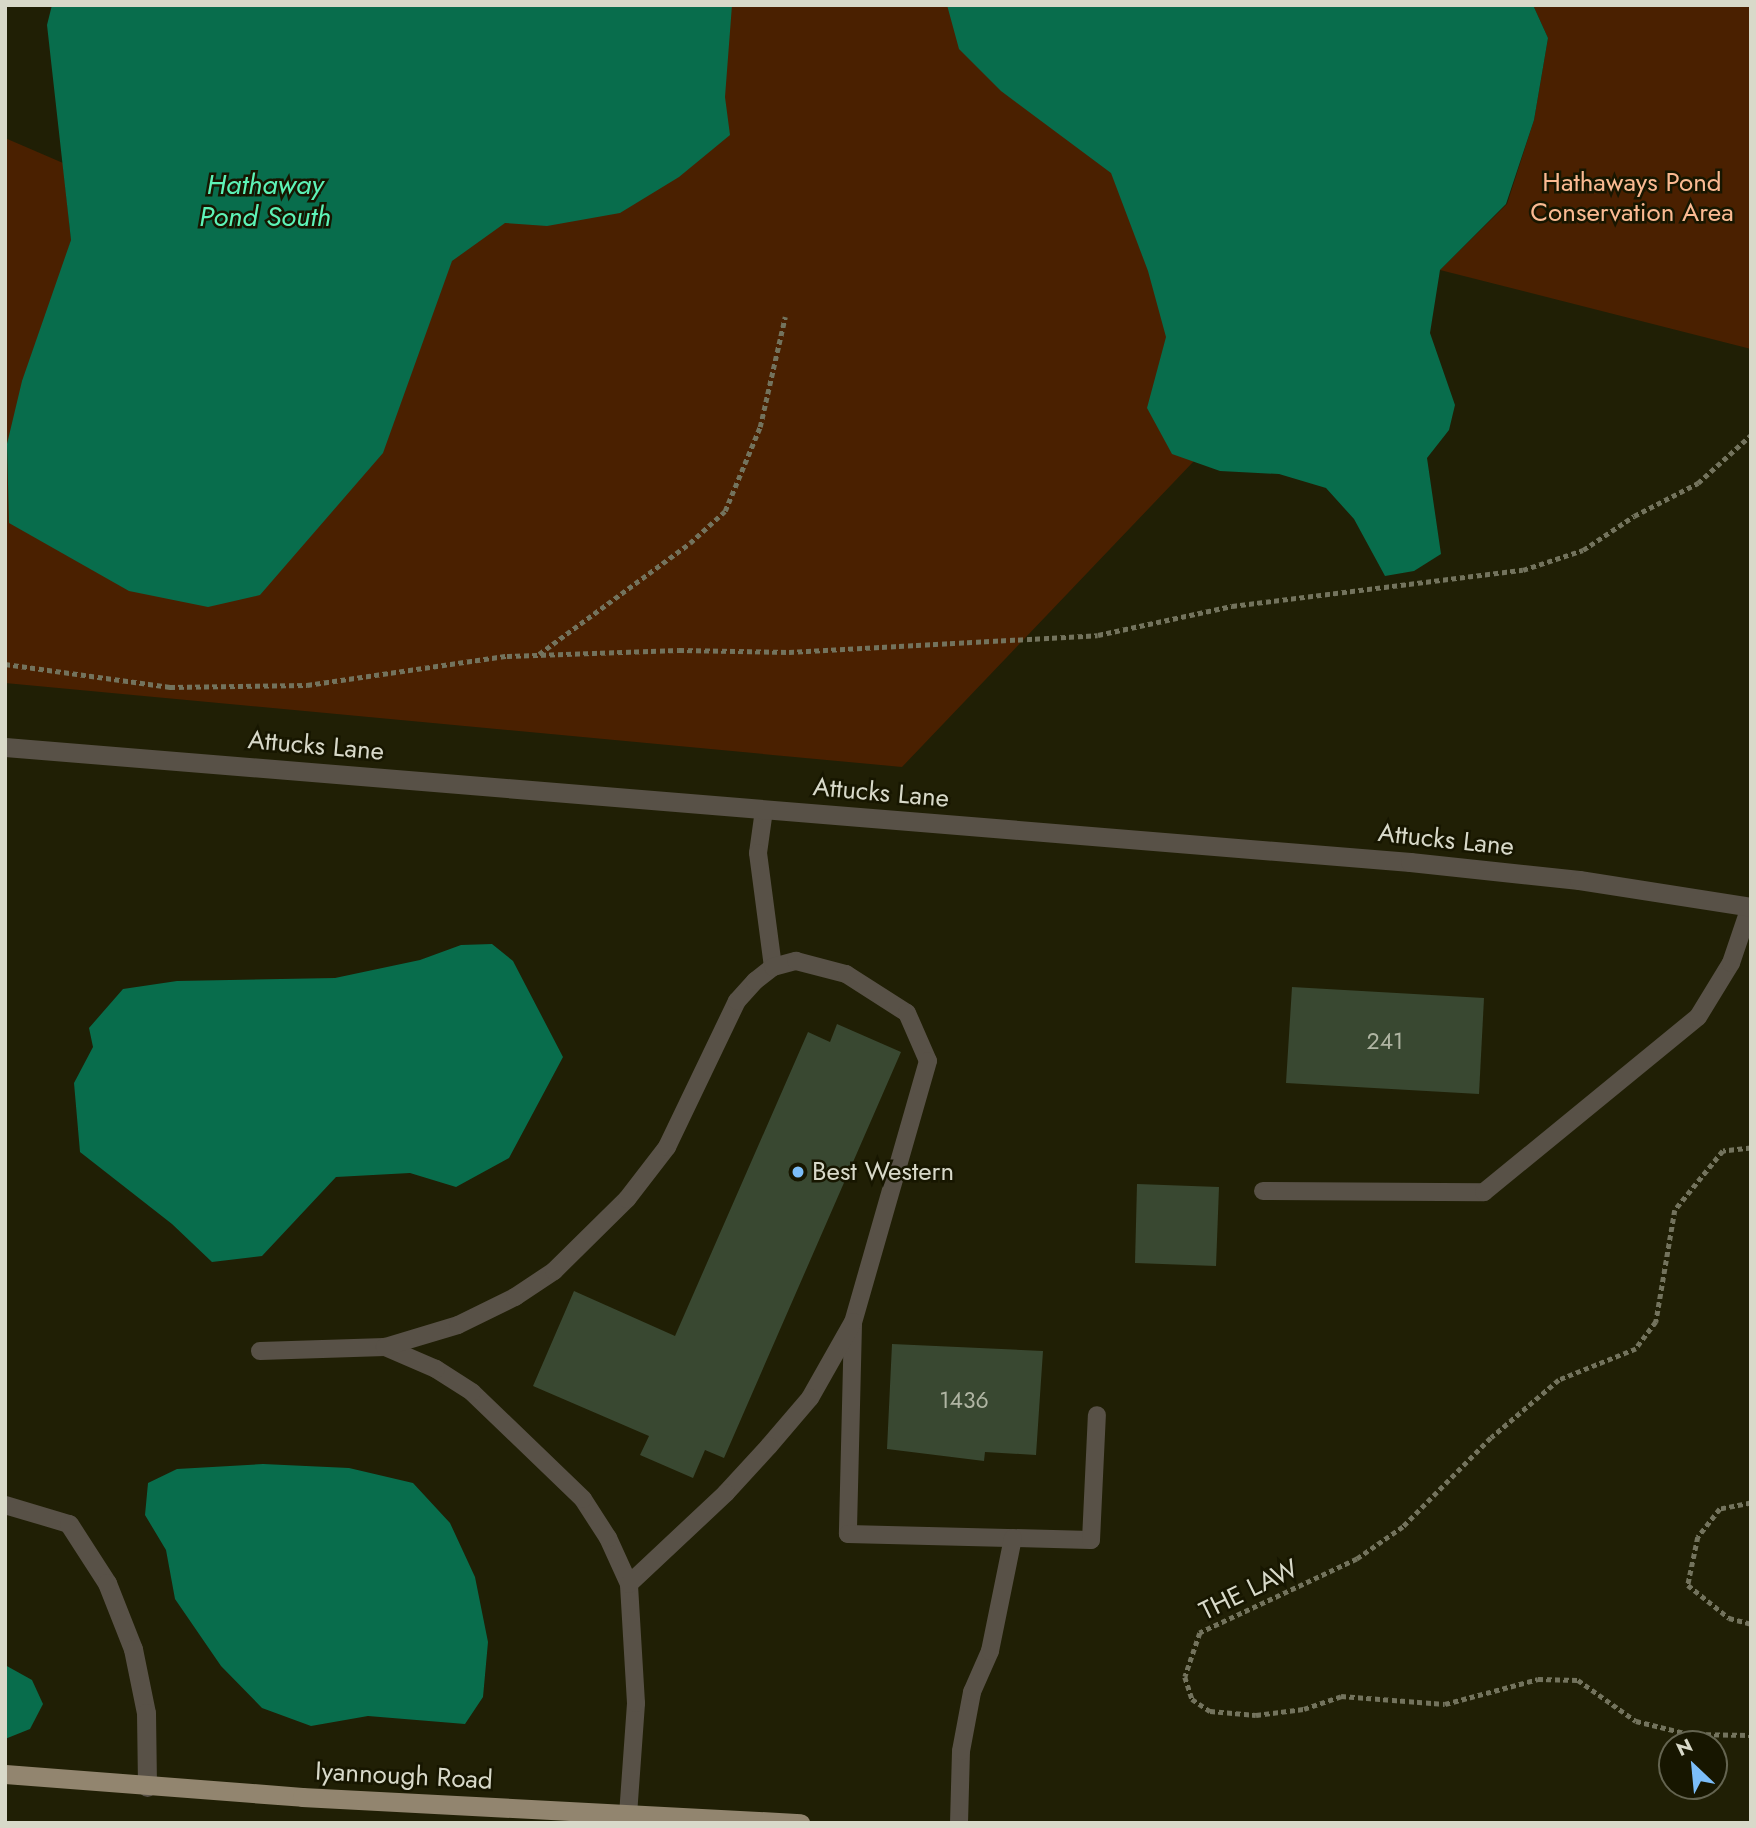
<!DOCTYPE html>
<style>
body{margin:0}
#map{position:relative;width:1756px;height:1828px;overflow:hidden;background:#201f05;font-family:Jost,sans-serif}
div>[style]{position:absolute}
.green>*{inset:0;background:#4a2000}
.water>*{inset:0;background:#086d4c}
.building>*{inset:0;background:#394831}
.path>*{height:4.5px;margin-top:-2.25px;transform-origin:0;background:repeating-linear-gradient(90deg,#73735d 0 5px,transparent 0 8.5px)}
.service>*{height:18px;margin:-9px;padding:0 9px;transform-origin:9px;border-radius:9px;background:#585147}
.minor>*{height:19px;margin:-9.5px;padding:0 9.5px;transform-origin:9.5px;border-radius:9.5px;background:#585147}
.primary>*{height:19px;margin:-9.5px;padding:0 9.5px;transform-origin:9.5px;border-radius:9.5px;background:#92856f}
.dots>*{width:19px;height:19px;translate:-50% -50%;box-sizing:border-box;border:4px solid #171600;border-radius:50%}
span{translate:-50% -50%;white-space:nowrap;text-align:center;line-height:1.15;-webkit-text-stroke:5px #171600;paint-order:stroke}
.number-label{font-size:23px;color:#b0b5a3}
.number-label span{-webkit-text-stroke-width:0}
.park-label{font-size:26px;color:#fbba92}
.street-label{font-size:26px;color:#d8d9c9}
.poi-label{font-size:26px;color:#d8d9c9}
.left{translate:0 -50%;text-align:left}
.water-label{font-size:28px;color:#5df3b7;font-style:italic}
.frame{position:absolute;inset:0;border:7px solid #d8d9c9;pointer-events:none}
.north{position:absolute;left:1658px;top:1730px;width:70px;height:70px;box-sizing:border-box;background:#171600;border:2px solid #646450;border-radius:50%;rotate:334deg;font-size:19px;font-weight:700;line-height:28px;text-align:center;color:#d8d9c9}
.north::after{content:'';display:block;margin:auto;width:24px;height:32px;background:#7cbef9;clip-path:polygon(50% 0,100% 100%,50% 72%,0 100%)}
</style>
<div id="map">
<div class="green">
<i style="clip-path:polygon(711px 5px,947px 5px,959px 31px,1103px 157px,1145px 222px,1215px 439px,902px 767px,5px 683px,5px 138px,63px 163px,71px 240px,53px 304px,420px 250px)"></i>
<i style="clip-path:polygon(1533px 5px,1751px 5px,1751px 349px,1440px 270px,1507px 204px,1534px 120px,1548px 38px)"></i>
</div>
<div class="water">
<i style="clip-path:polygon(52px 5px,732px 5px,725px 97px,730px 135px,679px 177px,620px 213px,547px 226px,505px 223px,452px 261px,383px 453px,260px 595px,208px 607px,129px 591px,9px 523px,7px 444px,22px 381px,71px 240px,47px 25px)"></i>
<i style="clip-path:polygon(947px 5px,1533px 5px,1548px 38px,1534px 120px,1506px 204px,1440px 270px,1430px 333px,1455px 405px,1449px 430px,1427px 458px,1441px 554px,1414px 571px,1385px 576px,1354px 519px,1326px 488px,1279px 474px,1220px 471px,1172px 454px,1147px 408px,1166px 337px,1148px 271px,1111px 173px,1001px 91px,959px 49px)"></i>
<i style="clip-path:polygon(492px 944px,513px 961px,563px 1057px,509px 1158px,456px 1187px,410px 1173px,336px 1177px,262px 1256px,212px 1262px,172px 1224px,80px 1152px,74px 1083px,93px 1047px,89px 1028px,123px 989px,177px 981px,335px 978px,420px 960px,461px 945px)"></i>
<i style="clip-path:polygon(263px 1464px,349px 1468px,413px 1483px,450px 1523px,475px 1577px,488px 1642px,483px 1697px,465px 1724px,368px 1716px,311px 1726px,262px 1708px,221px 1666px,175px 1599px,166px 1550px,145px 1515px,148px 1483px,177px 1469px)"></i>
<i style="clip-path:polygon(5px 1665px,32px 1680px,43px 1704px,30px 1729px,5px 1739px)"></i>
</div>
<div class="building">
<i style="clip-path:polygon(1292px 987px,1484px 998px,1479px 1094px,1286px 1083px)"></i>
<i style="clip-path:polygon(837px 1024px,901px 1052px,724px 1458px,705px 1450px,693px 1478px,640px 1455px,649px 1436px,533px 1386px,574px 1291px,675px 1336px,808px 1032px,830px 1042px)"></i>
<i style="clip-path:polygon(1137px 1184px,1219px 1187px,1216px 1266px,1135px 1263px)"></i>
<i style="clip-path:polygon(892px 1344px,1043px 1351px,1036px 1455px,985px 1452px,984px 1461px,887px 1449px)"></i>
</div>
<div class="path">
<i style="left:539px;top:654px;width:187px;rotate:-36.3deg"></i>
<i style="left:690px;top:543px;width:47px;rotate:-42.4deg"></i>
<i style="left:725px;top:511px;width:91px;rotate:-67.4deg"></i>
<i style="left:760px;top:427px;width:113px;rotate:-77.2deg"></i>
<i style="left:5px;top:664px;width:167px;rotate:7.9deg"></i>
<i style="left:170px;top:687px;width:137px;rotate:-0.8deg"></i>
<i style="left:307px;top:685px;width:202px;rotate:-8.3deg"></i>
<i style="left:507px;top:656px;width:172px;rotate:-2deg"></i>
<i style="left:679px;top:650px;width:110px;rotate:1deg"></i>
<i style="left:789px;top:652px;width:309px;rotate:-3.1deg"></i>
<i style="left:1098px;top:635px;width:137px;rotate:-12.2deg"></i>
<i style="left:1232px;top:606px;width:293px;rotate:-7.1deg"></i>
<i style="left:1523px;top:570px;width:63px;rotate:-18.4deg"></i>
<i style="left:1583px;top:550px;width:61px;rotate:-33.7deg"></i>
<i style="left:1634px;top:516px;width:72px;rotate:-27.3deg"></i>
<i style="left:1698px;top:483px;width:72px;rotate:-42.2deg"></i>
<i style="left:1751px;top:1148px;width:28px;rotate:174deg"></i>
<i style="left:1723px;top:1151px;width:76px;rotate:129.1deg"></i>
<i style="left:1675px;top:1210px;width:114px;rotate:99.6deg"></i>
<i style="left:1656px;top:1322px;width:34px;rotate:127deg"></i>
<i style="left:1636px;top:1349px;width:83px;rotate:158.1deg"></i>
<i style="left:1559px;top:1380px;width:89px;rotate:139.5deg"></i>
<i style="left:1491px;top:1438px;width:125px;rotate:134.7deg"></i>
<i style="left:1403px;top:1527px;width:56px;rotate:145.2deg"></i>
<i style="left:1357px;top:1559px;width:174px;rotate:154.8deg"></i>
<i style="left:1200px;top:1633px;width:46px;rotate:108.8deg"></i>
<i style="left:1185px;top:1677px;width:23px;rotate:72deg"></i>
<i style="left:1192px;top:1699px;width:22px;rotate:34deg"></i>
<i style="left:1210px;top:1711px;width:46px;rotate:5deg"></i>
<i style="left:1256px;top:1715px;width:48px;rotate:-7.1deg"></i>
<i style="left:1304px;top:1709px;width:39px;rotate:-19deg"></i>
<i style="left:1341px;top:1696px;width:104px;rotate:4.4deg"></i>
<i style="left:1445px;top:1704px;width:96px;rotate:-15deg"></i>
<i style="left:1538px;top:1679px;width:40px;rotate:1.4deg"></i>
<i style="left:1578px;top:1680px;width:71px;rotate:35.3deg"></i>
<i style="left:1636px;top:1721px;width:55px;rotate:13.8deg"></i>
<i style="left:1689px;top:1734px;width:62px;rotate:0.9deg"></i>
<i style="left:1751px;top:1503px;width:32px;rotate:169deg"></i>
<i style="left:1720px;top:1509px;width:36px;rotate:128deg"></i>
<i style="left:1698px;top:1537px;width:49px;rotate:101.8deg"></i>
<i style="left:1688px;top:1585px;width:53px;rotate:38.8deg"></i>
<i style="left:1729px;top:1618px;width:23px;rotate:15deg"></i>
</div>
<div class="service">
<i style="left:764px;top:810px;width:43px;rotate:97.9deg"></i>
<i style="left:758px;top:853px;width:115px;rotate:82.5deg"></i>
<i style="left:1263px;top:1191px;width:221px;rotate:0.3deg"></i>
<i style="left:1484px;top:1192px;width:276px;rotate:-39.3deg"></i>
<i style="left:1698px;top:1017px;width:63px;rotate:-58.6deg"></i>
<i style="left:1731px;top:963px;width:59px;rotate:-71.3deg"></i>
<i style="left:853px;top:1324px;width:210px;rotate:91.4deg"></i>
<i style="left:848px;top:1534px;width:243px;rotate:1.4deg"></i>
<i style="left:1091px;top:1540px;width:125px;rotate:-87.3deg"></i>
<i style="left:260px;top:1351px;width:125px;rotate:-1.8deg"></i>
<i style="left:5px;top:1505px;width:67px;rotate:16.5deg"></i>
<i style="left:628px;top:1815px;width:112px;rotate:-85.9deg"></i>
<i style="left:636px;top:1703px;width:119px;rotate:-93.4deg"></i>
<i style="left:629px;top:1584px;width:51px;rotate:-114.5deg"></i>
<i style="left:608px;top:1538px;width:46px;rotate:-122.7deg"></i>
<i style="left:583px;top:1499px;width:154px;rotate:-136.1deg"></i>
<i style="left:472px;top:1392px;width:43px;rotate:-147.4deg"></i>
<i style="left:436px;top:1369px;width:56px;rotate:-156.7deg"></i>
<i style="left:385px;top:1347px;width:76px;rotate:-16.8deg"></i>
<i style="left:458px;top:1325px;width:64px;rotate:-26.2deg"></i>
<i style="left:515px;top:1297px;width:47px;rotate:-33.7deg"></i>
<i style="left:554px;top:1271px;width:103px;rotate:-44.6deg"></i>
<i style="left:627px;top:1199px;width:66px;rotate:-52.4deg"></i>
<i style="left:667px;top:1147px;width:162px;rotate:-64.4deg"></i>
<i style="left:737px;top:1001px;width:27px;rotate:-48deg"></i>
<i style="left:755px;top:981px;width:23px;rotate:-38deg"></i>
<i style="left:773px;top:967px;width:24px;rotate:-15deg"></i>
<i style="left:796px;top:961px;width:52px;rotate:14.6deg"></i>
<i style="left:846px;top:974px;width:72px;rotate:32.6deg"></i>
<i style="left:907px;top:1013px;width:52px;rotate:66.4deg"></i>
<i style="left:928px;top:1061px;width:272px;rotate:106deg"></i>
<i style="left:853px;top:1322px;width:87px;rotate:119.5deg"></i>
<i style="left:810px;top:1398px;width:63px;rotate:130.5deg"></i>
<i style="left:769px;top:1446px;width:64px;rotate:132.5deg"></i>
<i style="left:726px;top:1493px;width:133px;rotate:136.8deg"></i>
<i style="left:959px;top:1823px;width:72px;rotate:-88.4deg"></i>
<i style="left:961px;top:1751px;width:60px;rotate:-79.4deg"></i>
<i style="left:972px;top:1692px;width:45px;rotate:-66.3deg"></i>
<i style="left:990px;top:1651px;width:115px;rotate:-78.5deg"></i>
</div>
<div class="minor">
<i style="left:5px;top:747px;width:1410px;rotate:4.68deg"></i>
<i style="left:1410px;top:862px;width:170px;rotate:6.1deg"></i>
<i style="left:1579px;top:880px;width:174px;rotate:8.9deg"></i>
<i style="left:69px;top:1524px;width:70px;rotate:57.2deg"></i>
<i style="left:107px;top:1583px;width:71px;rotate:68.5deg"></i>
<i style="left:133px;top:1649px;width:65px;rotate:78.5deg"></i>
<i style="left:146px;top:1713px;width:74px;rotate:89.2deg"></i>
</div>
<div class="primary">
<i style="left:5px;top:1774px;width:298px;rotate:4.4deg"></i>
<i style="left:302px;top:1797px;width:499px;rotate:3deg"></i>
</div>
<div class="dots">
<i style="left:798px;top:1172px;background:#7cbef9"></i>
</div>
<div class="number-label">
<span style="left:1385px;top:1041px">241</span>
<span style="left:964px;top:1400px">1436</span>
</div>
<div class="park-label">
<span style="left:1632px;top:198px">Hathaways Pond<br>Conservation Area</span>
</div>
<div class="street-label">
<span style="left:316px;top:746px;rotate:5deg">Attucks Lane</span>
<span style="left:881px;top:793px;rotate:5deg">Attucks Lane</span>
<span style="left:1446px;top:840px;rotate:6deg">Attucks Lane</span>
<span style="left:1249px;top:1590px;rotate:-26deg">THE LAW</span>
<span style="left:404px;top:1776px;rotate:3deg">Iyannough Road</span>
</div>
<div class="poi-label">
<span class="left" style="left:812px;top:1172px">Best Western</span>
</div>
<div class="water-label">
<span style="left:265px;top:201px">Hathaway<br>Pond South</span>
</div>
<div class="frame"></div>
<div class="north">N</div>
</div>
